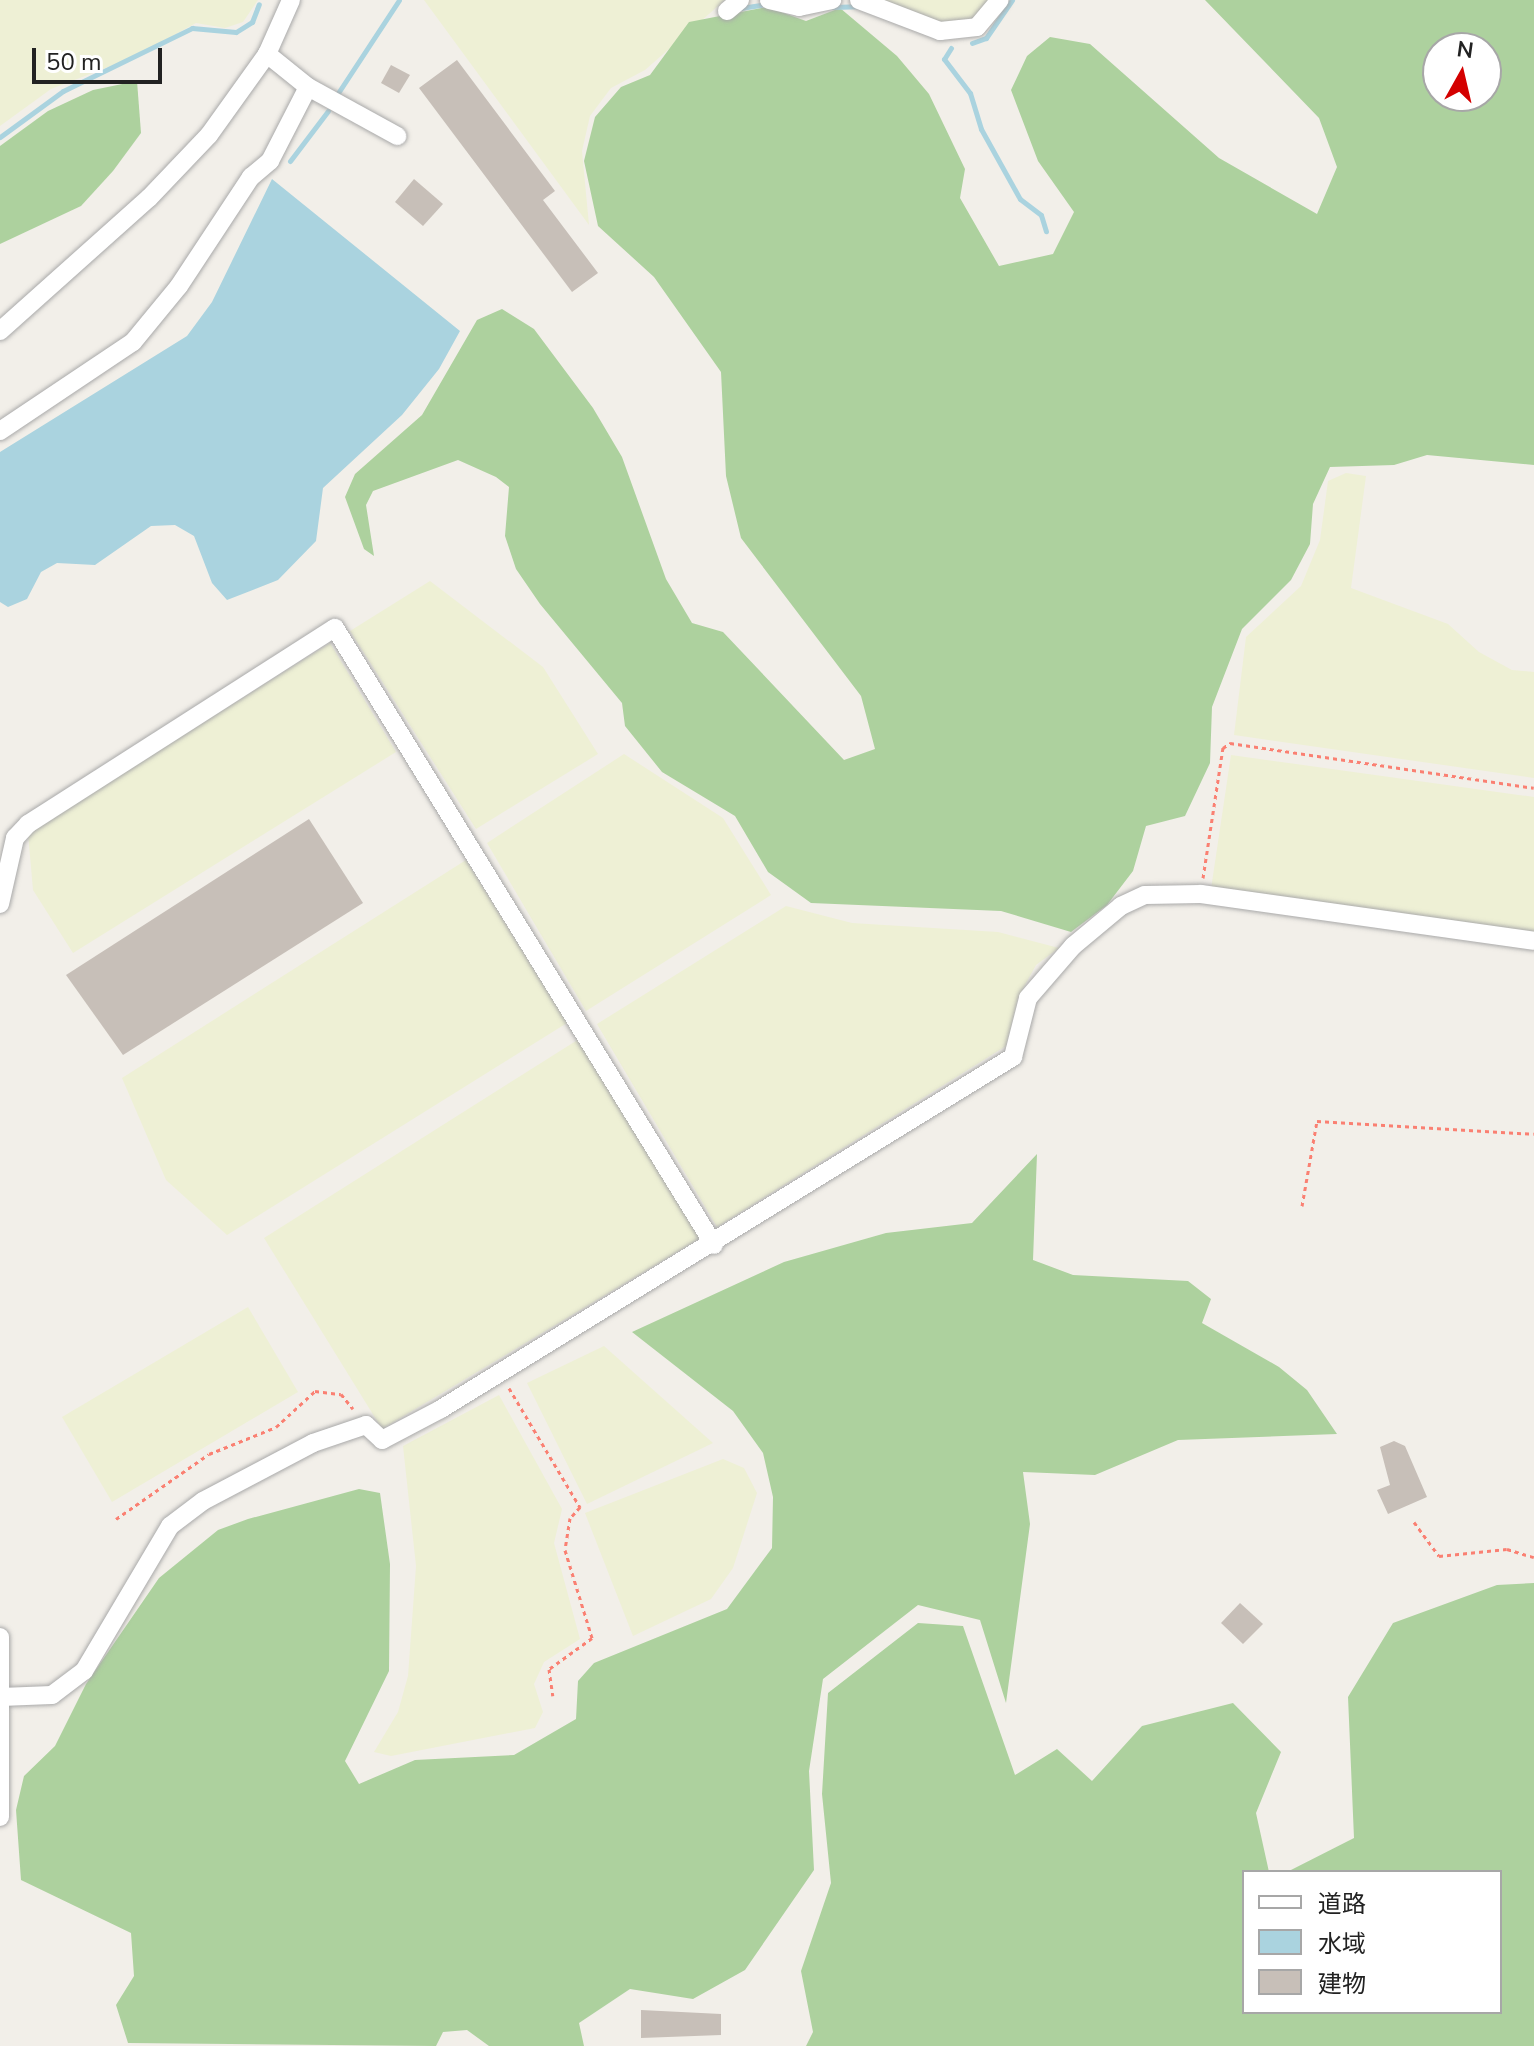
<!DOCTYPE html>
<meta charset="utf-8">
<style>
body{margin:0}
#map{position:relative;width:1534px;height:2046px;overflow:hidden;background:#f2efe9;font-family:"Nunito Sans","Noto Sans JP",sans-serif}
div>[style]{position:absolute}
.farmland>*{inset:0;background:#eef0d5}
.forest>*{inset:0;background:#add19e}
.water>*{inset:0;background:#aad3df}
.stream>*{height:5px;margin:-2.5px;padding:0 2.5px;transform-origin:2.5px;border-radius:2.5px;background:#aad3df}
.building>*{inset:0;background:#c7bfb8}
.path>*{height:3px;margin-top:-1.5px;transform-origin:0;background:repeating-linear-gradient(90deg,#fa8072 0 4px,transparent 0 8px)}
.roads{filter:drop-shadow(0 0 2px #a9a9a9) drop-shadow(0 0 2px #a9a9a9)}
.minor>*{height:18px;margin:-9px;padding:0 9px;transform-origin:9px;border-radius:9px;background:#fff}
span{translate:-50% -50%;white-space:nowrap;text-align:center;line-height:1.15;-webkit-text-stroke:6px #fff;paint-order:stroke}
.legend{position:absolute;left:1242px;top:1870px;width:260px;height:144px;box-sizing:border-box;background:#fff;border:2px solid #a7a7a7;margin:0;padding:10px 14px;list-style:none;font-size:24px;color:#222}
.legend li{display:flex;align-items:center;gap:16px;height:40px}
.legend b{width:40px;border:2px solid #a7a7a7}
.north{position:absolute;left:1422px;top:32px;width:80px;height:80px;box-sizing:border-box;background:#fff;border:2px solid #a7a7a7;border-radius:50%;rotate:8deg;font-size:22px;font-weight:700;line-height:32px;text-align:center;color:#222}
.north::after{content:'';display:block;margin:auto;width:28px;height:36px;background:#d40000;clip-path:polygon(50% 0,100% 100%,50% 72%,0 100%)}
.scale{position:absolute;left:32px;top:48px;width:130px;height:36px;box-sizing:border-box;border:4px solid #222;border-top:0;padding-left:10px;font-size:24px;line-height:28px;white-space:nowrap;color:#222;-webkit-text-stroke:6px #fff;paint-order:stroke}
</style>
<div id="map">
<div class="farmland">
<i style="clip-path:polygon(0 0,258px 0,243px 22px,225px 28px,196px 23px,134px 57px,51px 89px,0 126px)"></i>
<i style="clip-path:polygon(424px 0,725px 0,645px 70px,611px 88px,590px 116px,582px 151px,589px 225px)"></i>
<i style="clip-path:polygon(881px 0,995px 0,986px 14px,953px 27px)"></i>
<i style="clip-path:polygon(1346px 473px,1366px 476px,1351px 588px,1448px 624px,1479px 652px,1512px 670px,1534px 672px,1534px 778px,1234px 735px,1246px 637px,1301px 586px,1320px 540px,1328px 481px)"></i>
<i style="clip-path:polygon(430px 581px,543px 667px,598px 754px,476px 829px,350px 631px)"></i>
<i style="clip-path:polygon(330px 643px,396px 752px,73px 953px,33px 890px,28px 833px)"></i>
<i style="clip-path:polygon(624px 754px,723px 818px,771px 895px,586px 1011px,487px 843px)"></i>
<i style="clip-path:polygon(1231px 755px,1534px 797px,1534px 933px,1211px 889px)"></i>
<i style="clip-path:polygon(466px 860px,567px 1023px,227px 1235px,166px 1180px,122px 1078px)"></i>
<i style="clip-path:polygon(786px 906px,852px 923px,998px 932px,1059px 948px,1036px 965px,1018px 998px,1006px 1046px,717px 1227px,597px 1024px)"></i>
<i style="clip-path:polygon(579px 1039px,702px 1237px,382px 1429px,264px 1238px)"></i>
<i style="clip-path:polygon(248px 1307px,298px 1392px,112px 1502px,62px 1417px)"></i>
<i style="clip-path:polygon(604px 1346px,713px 1443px,587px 1504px,527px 1383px)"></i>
<i style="clip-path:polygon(499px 1395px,562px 1509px,554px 1543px,580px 1639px,544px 1662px,534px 1684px,543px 1712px,535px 1728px,391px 1756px,374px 1752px,398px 1712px,408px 1676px,416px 1566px,403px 1446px)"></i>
<i style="clip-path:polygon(723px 1459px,744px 1468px,757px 1493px,733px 1568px,711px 1599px,633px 1636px,585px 1513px)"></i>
</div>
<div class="forest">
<i style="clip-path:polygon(evenodd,1205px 0,1534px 0,1534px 465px,1427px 455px,1394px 465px,1330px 467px,1313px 504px,1310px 544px,1291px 580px,1242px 629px,1212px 707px,1210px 763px,1185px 816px,1146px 826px,1133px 871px,1107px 905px,1071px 932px,1001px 911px,811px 903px,768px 872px,735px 816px,662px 772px,625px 726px,622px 703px,540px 604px,516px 569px,505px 536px,509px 487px,496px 477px,458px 460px,373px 491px,366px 505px,374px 556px,364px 549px,345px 497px,355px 474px,422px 415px,477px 320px,502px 309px,534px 329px,593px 408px,622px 457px,666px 579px,692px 623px,723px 632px,844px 760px,875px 749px,861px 696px,741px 538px,726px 476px,721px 372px,654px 277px,598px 226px,584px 161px,595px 117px,621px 87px,650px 75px,689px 22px,767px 7px,806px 21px,840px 8px,897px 56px,929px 94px,965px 169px,960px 198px,999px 266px,1053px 254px,1074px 212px,1038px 161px,1011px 90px,1027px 56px,1050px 37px,1090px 44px,1219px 158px,1317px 214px,1337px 167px,1319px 118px,1205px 0,1438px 48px,1486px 48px,1486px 96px,1438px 96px,1438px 48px)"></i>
<i style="clip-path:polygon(137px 81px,141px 133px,113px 171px,81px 206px,0 244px,0 146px,48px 111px,93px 90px)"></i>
<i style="clip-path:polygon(1037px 1154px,1033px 1260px,1073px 1275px,1188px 1281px,1211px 1299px,1202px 1323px,1279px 1367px,1307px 1390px,1337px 1434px,1178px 1440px,1095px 1475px,1023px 1472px,1030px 1524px,1006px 1703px,980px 1620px,918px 1605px,823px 1679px,809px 1771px,814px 1870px,745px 1970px,693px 1999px,630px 1989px,579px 2023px,584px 2046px,489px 2046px,467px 2030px,443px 2032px,436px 2046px,128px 2043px,116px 2005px,134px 1976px,131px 1933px,21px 1880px,16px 1810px,24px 1776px,55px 1746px,86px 1684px,159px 1578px,218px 1530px,248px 1519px,359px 1489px,380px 1493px,390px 1564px,389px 1671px,345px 1761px,359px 1784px,415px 1760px,514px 1755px,576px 1719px,578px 1681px,594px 1663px,727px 1609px,772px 1548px,773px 1497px,763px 1453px,733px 1411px,632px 1332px,784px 1262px,886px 1233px,972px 1223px)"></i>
<i style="clip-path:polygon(1534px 1583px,1534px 2046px,806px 2046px,813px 2032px,801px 1971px,831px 1883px,822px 1794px,828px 1693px,918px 1623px,963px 1626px,1015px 1775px,1057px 1749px,1092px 1781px,1142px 1726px,1233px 1703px,1281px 1752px,1256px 1813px,1269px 1872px,1244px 1872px,1244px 2012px,1500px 2012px,1500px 1872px,1287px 1872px,1354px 1838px,1348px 1697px,1393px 1623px,1497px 1585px)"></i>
</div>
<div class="water">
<i style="clip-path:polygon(272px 179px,460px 331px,439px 369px,402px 415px,323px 488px,316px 541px,278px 580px,227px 600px,212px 583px,194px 536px,175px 525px,151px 526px,95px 565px,57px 563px,41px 572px,27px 599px,8px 607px,0 602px,0 452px,187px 336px,212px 302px)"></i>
</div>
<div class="stream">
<i style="left:833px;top:7px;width:25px;rotate:-2deg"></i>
<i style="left:741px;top:8px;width:25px;rotate:-9deg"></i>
<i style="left:972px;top:43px;width:15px;rotate:-20deg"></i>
<i style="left:986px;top:38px;width:46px;rotate:-55.6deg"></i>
<i style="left:951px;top:48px;width:13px;rotate:122deg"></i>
<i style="left:944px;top:59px;width:43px;rotate:52.6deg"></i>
<i style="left:970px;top:93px;width:38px;rotate:73deg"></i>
<i style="left:981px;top:129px;width:80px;rotate:60.9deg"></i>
<i style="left:1020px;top:199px;width:26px;rotate:37deg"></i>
<i style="left:1041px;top:215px;width:17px;rotate:73deg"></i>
<i style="left:338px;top:93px;width:111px;rotate:-56.7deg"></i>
<i style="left:0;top:137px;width:78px;rotate:-36.1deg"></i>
<i style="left:63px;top:91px;width:144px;rotate:-26deg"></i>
<i style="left:192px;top:28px;width:44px;rotate:5.2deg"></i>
<i style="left:236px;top:32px;width:19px;rotate:-32deg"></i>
<i style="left:252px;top:22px;width:19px;rotate:-69deg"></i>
<i style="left:290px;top:161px;width:63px;rotate:-52.8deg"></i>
</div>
<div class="building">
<i style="clip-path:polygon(457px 60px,555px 191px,543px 200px,598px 273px,572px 292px,419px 88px)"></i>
<i style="clip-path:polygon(391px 65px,410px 75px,399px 93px,381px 83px)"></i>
<i style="clip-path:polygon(414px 179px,443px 204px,423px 226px,395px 202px)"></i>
<i style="clip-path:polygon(309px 819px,363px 903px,123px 1055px,66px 975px)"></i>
<i style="clip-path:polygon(1394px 1441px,1405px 1446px,1427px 1497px,1388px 1514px,1377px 1490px,1390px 1485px,1380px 1447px)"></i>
<i style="clip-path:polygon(1240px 1603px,1263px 1624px,1243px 1644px,1221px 1623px)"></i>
<i style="clip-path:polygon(641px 2010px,721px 2014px,721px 2035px,641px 2038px)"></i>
</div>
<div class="path">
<i style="left:1203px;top:878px;width:132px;rotate:-81.3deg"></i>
<i style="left:1223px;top:748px;width:9px;rotate:-36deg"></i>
<i style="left:1230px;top:743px;width:307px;rotate:8.4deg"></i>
<i style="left:1302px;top:1206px;width:86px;rotate:-80deg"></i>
<i style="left:1317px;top:1121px;width:217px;rotate:3.4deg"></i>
<i style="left:509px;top:1388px;width:139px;rotate:59.2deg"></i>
<i style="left:580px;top:1507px;width:15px;rotate:132deg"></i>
<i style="left:570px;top:1518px;width:32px;rotate:99deg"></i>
<i style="left:565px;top:1550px;width:92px;rotate:72.9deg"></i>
<i style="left:592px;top:1638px;width:53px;rotate:144.2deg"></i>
<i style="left:549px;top:1669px;width:27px;rotate:82deg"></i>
<i style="left:116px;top:1519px;width:113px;rotate:-35deg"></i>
<i style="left:209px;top:1454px;width:72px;rotate:-21.9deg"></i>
<i style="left:276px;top:1427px;width:53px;rotate:-42.7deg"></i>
<i style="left:315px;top:1391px;width:26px;rotate:7deg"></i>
<i style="left:341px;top:1394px;width:19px;rotate:51deg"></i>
<i style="left:1414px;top:1522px;width:42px;rotate:53.7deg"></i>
<i style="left:1439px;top:1556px;width:68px;rotate:-5.9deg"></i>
<i style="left:1507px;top:1549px;width:28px;rotate:17deg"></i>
</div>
<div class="roads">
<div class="minor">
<i style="left:769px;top:0;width:31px;rotate:13deg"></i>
<i style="left:799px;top:7px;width:34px;rotate:-12deg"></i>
<i style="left:859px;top:0;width:87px;rotate:20.9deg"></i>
<i style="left:940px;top:31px;width:37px;rotate:-6deg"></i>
<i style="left:977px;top:27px;width:35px;rotate:-50deg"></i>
<i style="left:727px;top:11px;width:17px;rotate:-40deg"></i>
<i style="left:308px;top:87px;width:102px;rotate:28.8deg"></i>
<i style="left:0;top:331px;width:200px;rotate:-41.8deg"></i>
<i style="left:149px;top:198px;width:87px;rotate:-46.4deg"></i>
<i style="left:209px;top:135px;width:100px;rotate:-54.4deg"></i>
<i style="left:267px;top:54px;width:59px;rotate:-66deg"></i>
<i style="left:0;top:431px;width:160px;rotate:-33.8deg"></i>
<i style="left:133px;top:342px;width:72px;rotate:-50.6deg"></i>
<i style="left:179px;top:286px;width:131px;rotate:-56.6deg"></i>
<i style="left:251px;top:177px;width:25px;rotate:-40deg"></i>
<i style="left:270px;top:161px;width:83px;rotate:-62.8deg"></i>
<i style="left:308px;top:87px;width:53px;rotate:-141.2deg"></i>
<i style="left:0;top:904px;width:68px;rotate:-77.2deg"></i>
<i style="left:15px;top:838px;width:19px;rotate:-47deg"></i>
<i style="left:28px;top:824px;width:364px;rotate:-32.6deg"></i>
<i style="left:335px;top:628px;width:724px;rotate:58.44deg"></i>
<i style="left:0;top:1637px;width:180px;rotate:90deg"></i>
<i style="left:1px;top:1697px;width:51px;rotate:-2.2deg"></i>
<i style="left:52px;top:1695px;width:40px;rotate:-37deg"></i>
<i style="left:84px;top:1671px;width:169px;rotate:-59.3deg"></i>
<i style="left:170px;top:1526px;width:41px;rotate:-37.1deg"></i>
<i style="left:203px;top:1501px;width:124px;rotate:-27.8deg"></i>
<i style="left:313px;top:1443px;width:56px;rotate:-18.8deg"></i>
<i style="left:366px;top:1425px;width:22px;rotate:43deg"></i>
<i style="left:382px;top:1440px;width:67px;rotate:-27.7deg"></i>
<i style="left:441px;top:1409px;width:672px;rotate:-31.61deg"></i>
<i style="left:1013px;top:1057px;width:61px;rotate:-75.7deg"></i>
<i style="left:1028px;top:998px;width:69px;rotate:-49.1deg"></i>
<i style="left:1073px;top:946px;width:62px;rotate:-39.8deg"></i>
<i style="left:1121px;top:906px;width:26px;rotate:-25deg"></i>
<i style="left:1145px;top:895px;width:56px;rotate:-1deg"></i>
<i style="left:1201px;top:894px;width:336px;rotate:8deg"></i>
</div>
</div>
<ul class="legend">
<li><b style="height:10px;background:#fff"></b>道路</li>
<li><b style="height:22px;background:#aad3df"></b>水域</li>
<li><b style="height:22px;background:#c7bfb8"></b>建物</li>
</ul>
<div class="north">N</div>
<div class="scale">50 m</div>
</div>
